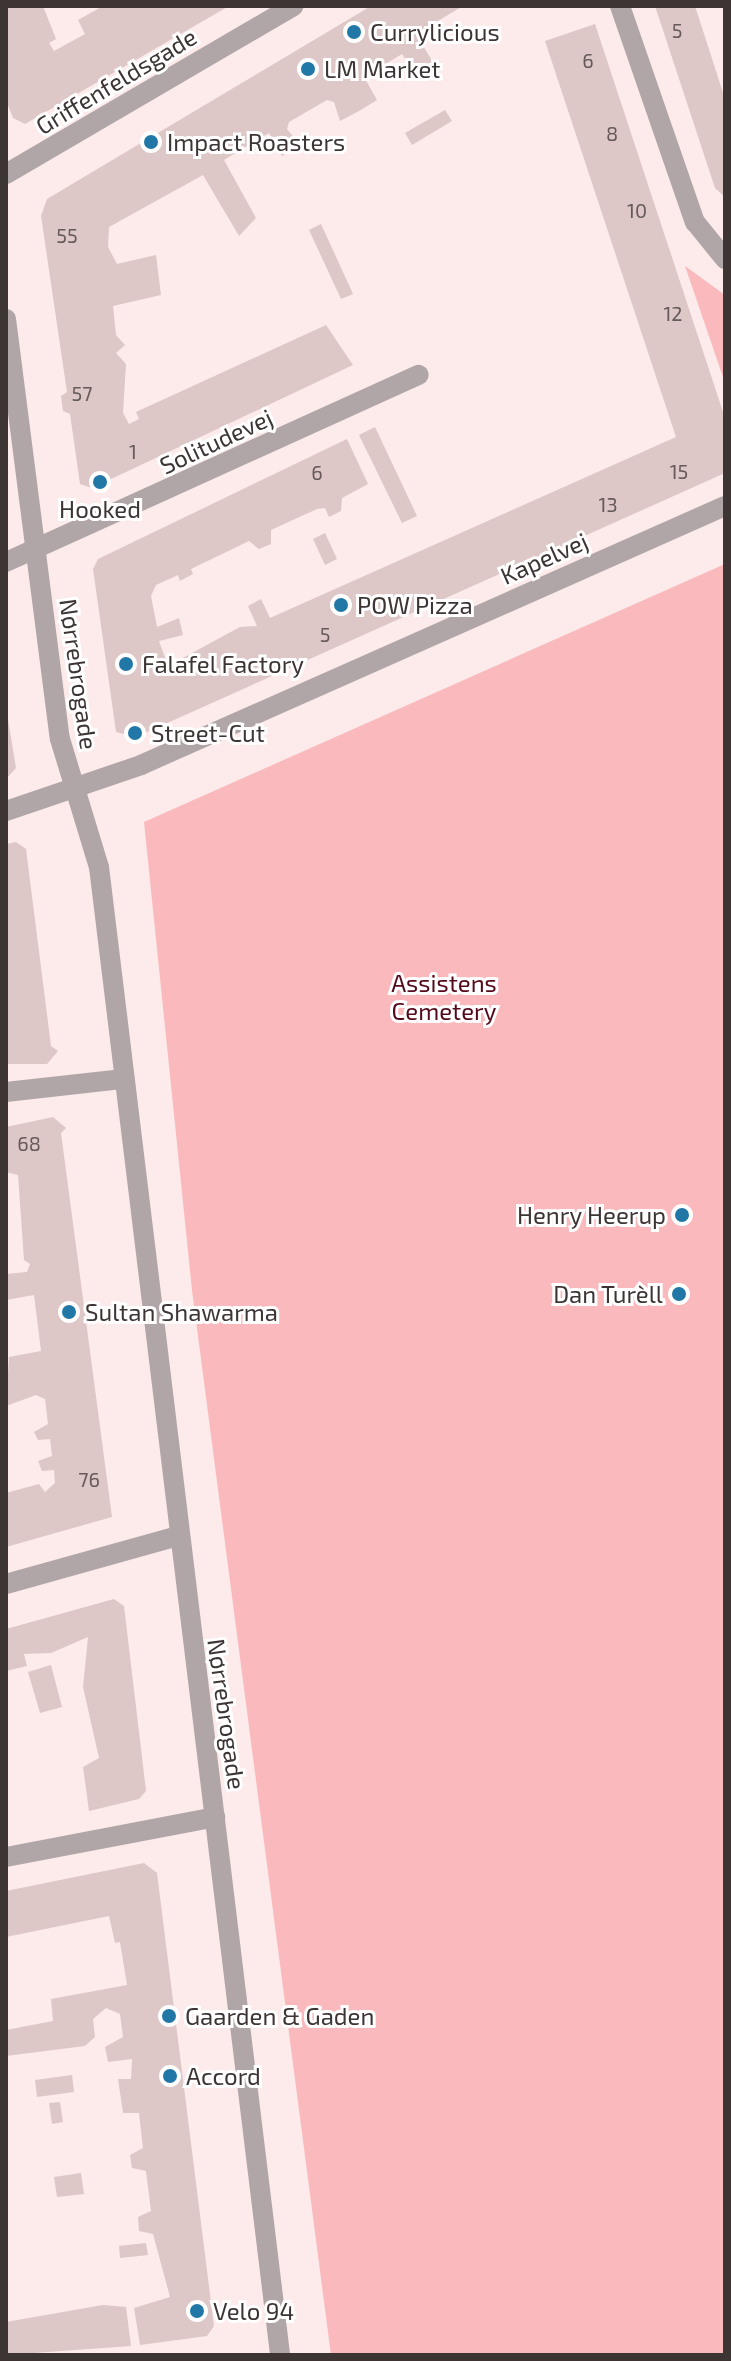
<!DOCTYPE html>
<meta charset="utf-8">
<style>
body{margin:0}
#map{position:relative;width:731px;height:2361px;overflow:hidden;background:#fdeaea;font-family:"Exo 2",sans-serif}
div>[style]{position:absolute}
.green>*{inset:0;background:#fab9bc}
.building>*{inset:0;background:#ddc7c7}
.minor>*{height:20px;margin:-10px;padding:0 10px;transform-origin:10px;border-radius:10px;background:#b0a6a7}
.tertiary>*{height:20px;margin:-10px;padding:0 10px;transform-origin:10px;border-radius:10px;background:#b0a6a7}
.dots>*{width:22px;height:22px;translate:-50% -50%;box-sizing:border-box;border:4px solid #fff;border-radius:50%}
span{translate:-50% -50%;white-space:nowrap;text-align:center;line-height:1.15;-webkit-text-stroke:6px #fff;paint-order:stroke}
.number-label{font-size:20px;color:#655959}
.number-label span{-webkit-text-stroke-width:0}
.poi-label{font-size:24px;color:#3d3434}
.left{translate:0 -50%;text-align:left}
.right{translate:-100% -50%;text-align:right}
.street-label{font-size:24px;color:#3d3434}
.park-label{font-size:24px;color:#54091a}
.frame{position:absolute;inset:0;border:8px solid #3d3434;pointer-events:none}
</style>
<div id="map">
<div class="green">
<i style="clip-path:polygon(685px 266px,725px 295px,725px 383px)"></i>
<i style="clip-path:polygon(725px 564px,725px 2355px,331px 2355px,192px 1290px,144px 822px)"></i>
</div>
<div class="building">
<i style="clip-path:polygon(6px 6px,43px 6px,56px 39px,49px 43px,54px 51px,85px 34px,78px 20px,103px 6px,229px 6px,25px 124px,13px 118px,6px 100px)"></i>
<i style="clip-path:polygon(371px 6px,463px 6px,416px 34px,434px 64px,416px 76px,402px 54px,364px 77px,377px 100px,359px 111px,340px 121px,334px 102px,327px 100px,289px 122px,287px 129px,300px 145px,282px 156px,269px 133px,257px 140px,261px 147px,251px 152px,247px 146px,224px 160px,256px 218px,239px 236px,203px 175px,109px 227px,108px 247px,117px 264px,156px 255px,161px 295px,113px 306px,116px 335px,125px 345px,116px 353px,126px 364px,123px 413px,129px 424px,139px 419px,136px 412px,326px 325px,353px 365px,92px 488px,80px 484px,70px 414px,63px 411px,61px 396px,67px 392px,41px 216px,47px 199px)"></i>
<i style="clip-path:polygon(655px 6px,695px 6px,725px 99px,725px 197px,715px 188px)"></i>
<i style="clip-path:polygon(595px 24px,725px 418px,725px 473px,136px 737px,116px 732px,93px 569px,98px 559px,347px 439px,368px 484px,342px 498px,341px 511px,329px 517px,325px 508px,317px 509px,271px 530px,271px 544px,259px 549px,249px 541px,191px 569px,193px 574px,180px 581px,178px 575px,156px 585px,151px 596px,157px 627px,179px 618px,183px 635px,159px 641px,168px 666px,240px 627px,257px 626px,248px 606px,261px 599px,270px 618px,676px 437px,545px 41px)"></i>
<i style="clip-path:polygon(445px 110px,452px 121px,412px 145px,405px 133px)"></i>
<i style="clip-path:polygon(321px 224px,353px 294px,341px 299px,309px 230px)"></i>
<i style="clip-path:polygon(375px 427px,417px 516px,402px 523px,359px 435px)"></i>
<i style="clip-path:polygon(325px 533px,337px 559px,325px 565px,313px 539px)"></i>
<i style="clip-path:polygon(6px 707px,16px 768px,6px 779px)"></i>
<i style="clip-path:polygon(16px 842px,26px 849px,51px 1046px,58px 1051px,47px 1064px,6px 1064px,6px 844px)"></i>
<i style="clip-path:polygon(53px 1117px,66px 1128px,61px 1133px,112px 1517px,6px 1547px,6px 1493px,39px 1484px,45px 1492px,55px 1483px,54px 1470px,42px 1471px,38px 1461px,52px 1456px,50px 1439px,38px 1440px,34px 1432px,48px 1424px,45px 1399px,36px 1395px,6px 1406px,9px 1357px,41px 1351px,34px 1295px,6px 1300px,6px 1274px,27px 1272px,30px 1264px,24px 1260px,18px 1175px,6px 1172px,6px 1127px)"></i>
<i style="clip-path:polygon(114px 1599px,124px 1606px,146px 1791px,139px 1799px,89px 1811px,83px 1767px,99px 1758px,83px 1687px,88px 1637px,51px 1653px,24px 1654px,27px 1666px,6px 1671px,6px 1629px)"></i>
<i style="clip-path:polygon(51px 1665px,62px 1707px,40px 1713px,28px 1672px)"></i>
<i style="clip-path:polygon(144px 1863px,157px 1873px,214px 2326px,207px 2336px,140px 2345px,134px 2308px,170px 2297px,153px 2234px,139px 2231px,138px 2217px,151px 2211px,146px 2171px,132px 2168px,130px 2155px,143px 2148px,139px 2113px,123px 2113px,118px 2079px,131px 2079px,132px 2059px,108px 2062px,105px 2047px,123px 2037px,120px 2014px,106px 2008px,93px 2019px,95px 2037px,85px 2046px,6px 2056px,6px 2030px,53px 2021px,51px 1999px,127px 1985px,120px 1942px,115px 1943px,109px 1916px,6px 1937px,6px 1891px)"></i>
<i style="clip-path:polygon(72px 2075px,74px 2092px,37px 2097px,35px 2080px)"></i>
<i style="clip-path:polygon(60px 2102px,63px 2122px,52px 2124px,49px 2103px)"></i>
<i style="clip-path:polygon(81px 2173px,84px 2194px,57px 2197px,54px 2177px)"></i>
<i style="clip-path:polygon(146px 2243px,148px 2255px,120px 2258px,119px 2246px)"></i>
<i style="clip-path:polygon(103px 2305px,126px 2307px,131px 2346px,6px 2355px,6px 2322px)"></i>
</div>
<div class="minor">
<i style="left:620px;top:6px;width:229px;rotate:70.9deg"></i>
<i style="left:695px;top:222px;width:48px;rotate:51deg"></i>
<i style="left:6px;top:174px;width:333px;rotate:-30.3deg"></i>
<i style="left:6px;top:562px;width:453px;rotate:-24.4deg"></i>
<i style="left:6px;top:811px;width:143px;rotate:-18.8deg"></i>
<i style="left:141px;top:765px;width:639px;rotate:-23.92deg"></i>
<i style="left:6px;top:1092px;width:116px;rotate:-6.4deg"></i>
<i style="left:6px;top:1584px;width:179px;rotate:-15.6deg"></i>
<i style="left:6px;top:1857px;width:213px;rotate:-10.8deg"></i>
</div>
<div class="tertiary">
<i style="left:6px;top:319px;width:423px;rotate:82.7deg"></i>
<i style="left:60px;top:739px;width:134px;rotate:73.1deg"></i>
<i style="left:99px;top:867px;width:1499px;rotate:83.06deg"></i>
</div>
<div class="dots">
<i style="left:354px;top:32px;background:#2178a7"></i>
<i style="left:308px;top:69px;background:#2178a7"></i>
<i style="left:151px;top:142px;background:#2178a7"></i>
<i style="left:100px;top:482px;background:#2178a7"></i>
<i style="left:341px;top:605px;background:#2178a7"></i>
<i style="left:126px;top:664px;background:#2178a7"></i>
<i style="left:135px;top:733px;background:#2178a7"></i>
<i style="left:682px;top:1215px;background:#2178a7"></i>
<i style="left:679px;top:1294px;background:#2178a7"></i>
<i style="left:69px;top:1312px;background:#2178a7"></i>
<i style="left:169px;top:2016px;background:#2178a7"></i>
<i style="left:170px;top:2076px;background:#2178a7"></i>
<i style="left:197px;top:2311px;background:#2178a7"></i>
</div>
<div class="number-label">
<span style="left:677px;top:30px">5</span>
<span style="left:588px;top:60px">6</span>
<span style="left:612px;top:133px">8</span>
<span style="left:637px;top:210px">10</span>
<span style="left:67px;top:235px">55</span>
<span style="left:673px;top:313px">12</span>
<span style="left:82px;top:393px">57</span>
<span style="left:133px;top:451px">1</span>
<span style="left:679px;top:471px">15</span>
<span style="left:317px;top:472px">6</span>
<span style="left:608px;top:504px">13</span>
<span style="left:325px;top:634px">5</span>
<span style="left:29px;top:1143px">68</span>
<span style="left:89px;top:1479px">76</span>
</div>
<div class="poi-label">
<span class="left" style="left:370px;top:32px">Currylicious</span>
<span class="left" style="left:324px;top:69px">LM Market</span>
<span class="left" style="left:167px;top:142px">Impact Roasters</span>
<span style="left:100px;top:509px">Hooked</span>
<span class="left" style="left:357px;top:605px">POW Pizza</span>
<span class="left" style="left:142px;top:664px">Falafel Factory</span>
<span class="left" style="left:151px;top:733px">Street-Cut</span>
<span class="right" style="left:666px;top:1215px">Henry Heerup</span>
<span class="right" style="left:663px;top:1294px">Dan Turèll</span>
<span class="left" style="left:85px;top:1312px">Sultan Shawarma</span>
<span class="left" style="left:185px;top:2016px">Gaarden &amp; Gaden</span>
<span class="left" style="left:186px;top:2076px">Accord</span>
<span class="left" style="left:213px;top:2311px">Velo 94</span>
</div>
<div class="street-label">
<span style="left:116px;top:81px;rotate:-31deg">Griffenfeldsgade</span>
<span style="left:216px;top:441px;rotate:-25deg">Solitudevej</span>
<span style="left:544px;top:558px;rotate:-24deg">Kapelvej</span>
<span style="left:79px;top:674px;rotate:82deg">Nørrebrogade</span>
<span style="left:227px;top:1714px;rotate:82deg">Nørrebrogade</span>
</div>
<div class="park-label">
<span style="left:444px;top:997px">Assistens<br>Cemetery</span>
</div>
<div class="frame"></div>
</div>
